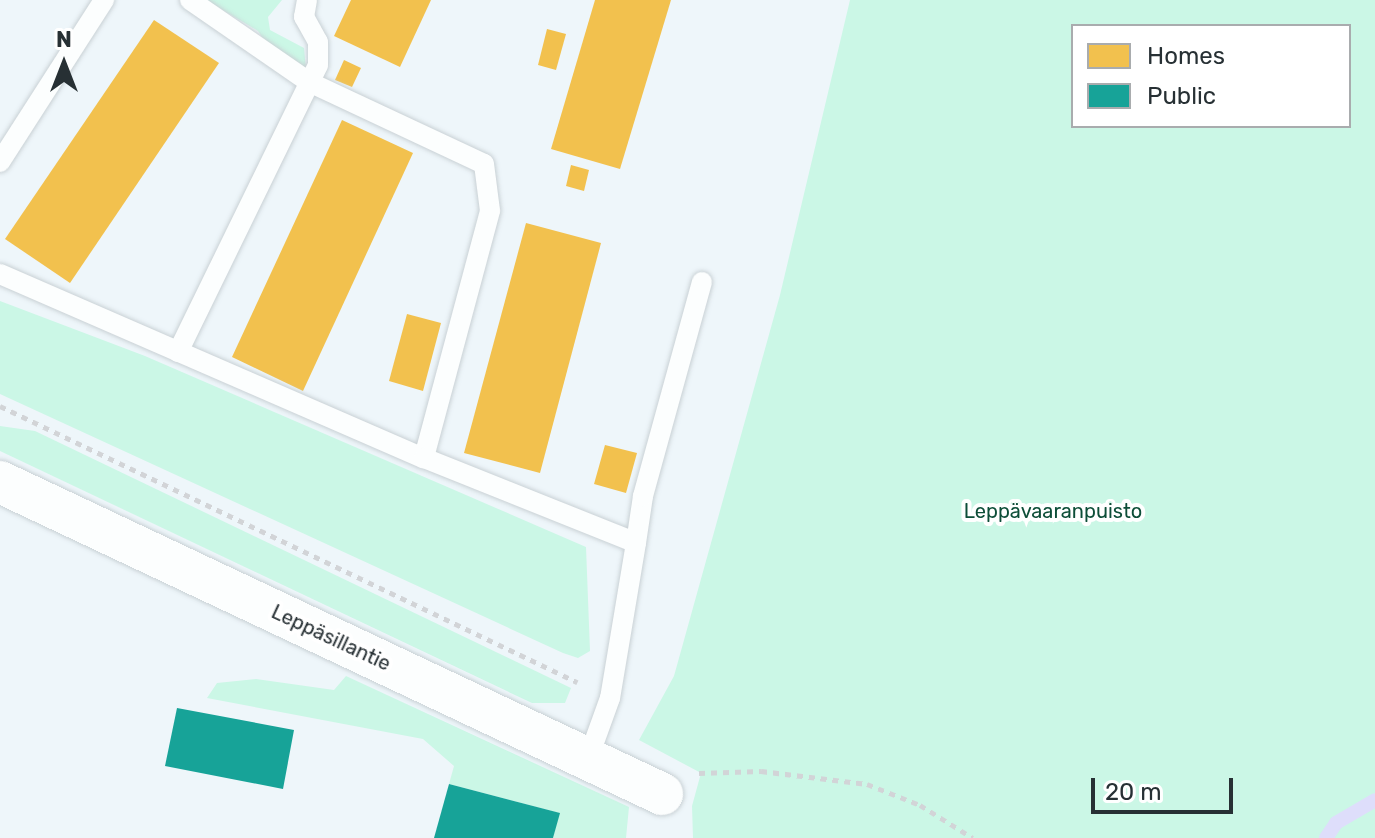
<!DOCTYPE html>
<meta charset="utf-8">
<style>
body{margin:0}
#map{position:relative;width:1375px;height:838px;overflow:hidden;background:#eef6fa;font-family:Rubik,sans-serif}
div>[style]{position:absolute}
.green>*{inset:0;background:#cbf7e6}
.homes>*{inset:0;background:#f2c14e}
.public>*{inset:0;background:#17a398}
.stream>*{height:14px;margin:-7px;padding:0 7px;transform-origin:7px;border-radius:7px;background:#dedefb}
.path>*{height:5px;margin-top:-2.5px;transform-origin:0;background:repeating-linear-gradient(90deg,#d2d4d7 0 6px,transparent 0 12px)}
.roads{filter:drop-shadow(0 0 2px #c9d1d5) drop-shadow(0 0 2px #c9d1d5)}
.service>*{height:20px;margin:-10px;padding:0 10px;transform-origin:10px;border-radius:10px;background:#fcfefe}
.minor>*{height:42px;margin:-21px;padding:0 21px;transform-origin:21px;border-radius:21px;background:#fcfefe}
span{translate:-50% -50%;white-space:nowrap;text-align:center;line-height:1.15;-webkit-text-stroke:8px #fff;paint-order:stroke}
.park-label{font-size:20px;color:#0d4e38}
.street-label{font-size:20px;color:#273034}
.legend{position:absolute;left:1071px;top:24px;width:280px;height:104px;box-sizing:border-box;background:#fff;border:2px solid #a9acae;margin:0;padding:10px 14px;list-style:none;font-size:24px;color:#273034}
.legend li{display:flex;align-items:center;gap:16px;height:40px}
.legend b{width:40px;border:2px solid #a9acae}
.north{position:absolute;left:24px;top:24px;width:80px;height:80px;-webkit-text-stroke:6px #fff;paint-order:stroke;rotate:0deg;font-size:22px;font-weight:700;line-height:32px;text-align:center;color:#273034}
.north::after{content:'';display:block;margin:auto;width:28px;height:36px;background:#273034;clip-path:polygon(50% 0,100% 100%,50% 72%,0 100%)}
.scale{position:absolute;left:1091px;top:778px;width:142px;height:36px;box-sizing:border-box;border:4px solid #273034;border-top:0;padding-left:10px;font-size:24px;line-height:28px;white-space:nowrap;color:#273034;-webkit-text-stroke:6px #fff;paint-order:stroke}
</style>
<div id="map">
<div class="green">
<i style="clip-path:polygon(206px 0,282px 0,268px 17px,270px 30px,304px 48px,306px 69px,264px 40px,258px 31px)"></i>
<i style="clip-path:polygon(evenodd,850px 0,1375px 0,1375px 838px,693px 838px,692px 806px,701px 773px,639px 740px,674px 676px,780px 295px,850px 0,1073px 26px,1349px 26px,1349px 126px,1073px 126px,1073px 26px)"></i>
<i style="clip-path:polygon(0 301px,145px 356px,586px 547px,590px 651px,578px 658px,563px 653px,0 394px)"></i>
<i style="clip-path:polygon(0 426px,35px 431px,571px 688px,565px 703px,532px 703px,0 451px)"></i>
<i style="clip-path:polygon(346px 676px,629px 807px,626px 838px,553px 838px,559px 813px,449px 784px,454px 766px,423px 739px,207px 698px,217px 683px,256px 679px,334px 690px)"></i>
</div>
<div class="homes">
<i style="clip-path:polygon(351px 0,431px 0,400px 67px,334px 36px)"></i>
<i style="clip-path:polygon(595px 0,671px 0,620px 169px,551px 149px)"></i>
<i style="clip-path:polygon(154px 20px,219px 63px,70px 283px,5px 239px)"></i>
<i style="clip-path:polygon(547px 29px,566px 34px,556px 70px,538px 65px)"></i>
<i style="clip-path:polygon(344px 60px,361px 68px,352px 87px,335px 80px)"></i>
<i style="clip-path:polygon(342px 120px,413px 153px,303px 391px,232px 357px)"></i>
<i style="clip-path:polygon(571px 165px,589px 170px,584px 191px,566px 186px)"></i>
<i style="clip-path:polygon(526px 223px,601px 243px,540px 473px,464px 453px)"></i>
<i style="clip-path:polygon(407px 314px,441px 323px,423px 391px,389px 381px)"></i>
<i style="clip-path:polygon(605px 445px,637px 453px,626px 493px,594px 484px)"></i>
</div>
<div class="public">
<i style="clip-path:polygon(177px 708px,294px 730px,283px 789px,165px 766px)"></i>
<i style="clip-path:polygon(449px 784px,560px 813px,553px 838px,434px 838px)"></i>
</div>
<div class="stream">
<i style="left:1326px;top:838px;width:18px;rotate:-56deg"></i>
<i style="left:1336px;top:823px;width:45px;rotate:-30.5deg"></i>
</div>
<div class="path">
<i style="left:0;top:406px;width:640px;rotate:25.56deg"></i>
<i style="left:699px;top:773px;width:62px;rotate:-1.8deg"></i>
<i style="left:761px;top:771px;width:107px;rotate:7deg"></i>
<i style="left:867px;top:784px;width:57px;rotate:21.6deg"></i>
<i style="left:920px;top:805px;width:62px;rotate:31.9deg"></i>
</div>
<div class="roads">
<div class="service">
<i style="left:190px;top:0;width:145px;rotate:34.6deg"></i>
<i style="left:309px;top:82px;width:193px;rotate:25.1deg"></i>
<i style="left:484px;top:164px;width:47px;rotate:82.7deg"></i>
<i style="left:490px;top:211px;width:256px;rotate:105deg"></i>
<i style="left:0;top:162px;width:193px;rotate:-57.3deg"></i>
<i style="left:0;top:274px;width:462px;rotate:23.5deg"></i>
<i style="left:424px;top:458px;width:228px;rotate:21.8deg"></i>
<i style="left:636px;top:543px;width:157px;rotate:99.5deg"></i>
<i style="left:610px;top:698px;width:65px;rotate:109.8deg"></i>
<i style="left:178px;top:352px;width:319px;rotate:-64deg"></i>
<i style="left:318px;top:65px;width:23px;rotate:-90deg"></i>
<i style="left:318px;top:42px;width:29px;rotate:-119deg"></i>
<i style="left:304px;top:17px;width:17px;rotate:-80deg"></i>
<i style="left:636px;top:543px;width:48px;rotate:-81.5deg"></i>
<i style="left:643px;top:496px;width:222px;rotate:-74.6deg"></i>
</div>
<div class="minor">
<i style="left:0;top:482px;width:732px;rotate:25.23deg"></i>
</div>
</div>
<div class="park-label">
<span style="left:1053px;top:511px">Leppävaaranpuisto</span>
</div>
<div class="street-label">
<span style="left:331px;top:638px;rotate:25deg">Leppäsillantie</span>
</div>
<ul class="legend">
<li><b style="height:22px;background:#f2c14e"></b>Homes</li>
<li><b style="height:22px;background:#17a398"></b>Public</li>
</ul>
<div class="north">N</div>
<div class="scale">20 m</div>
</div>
